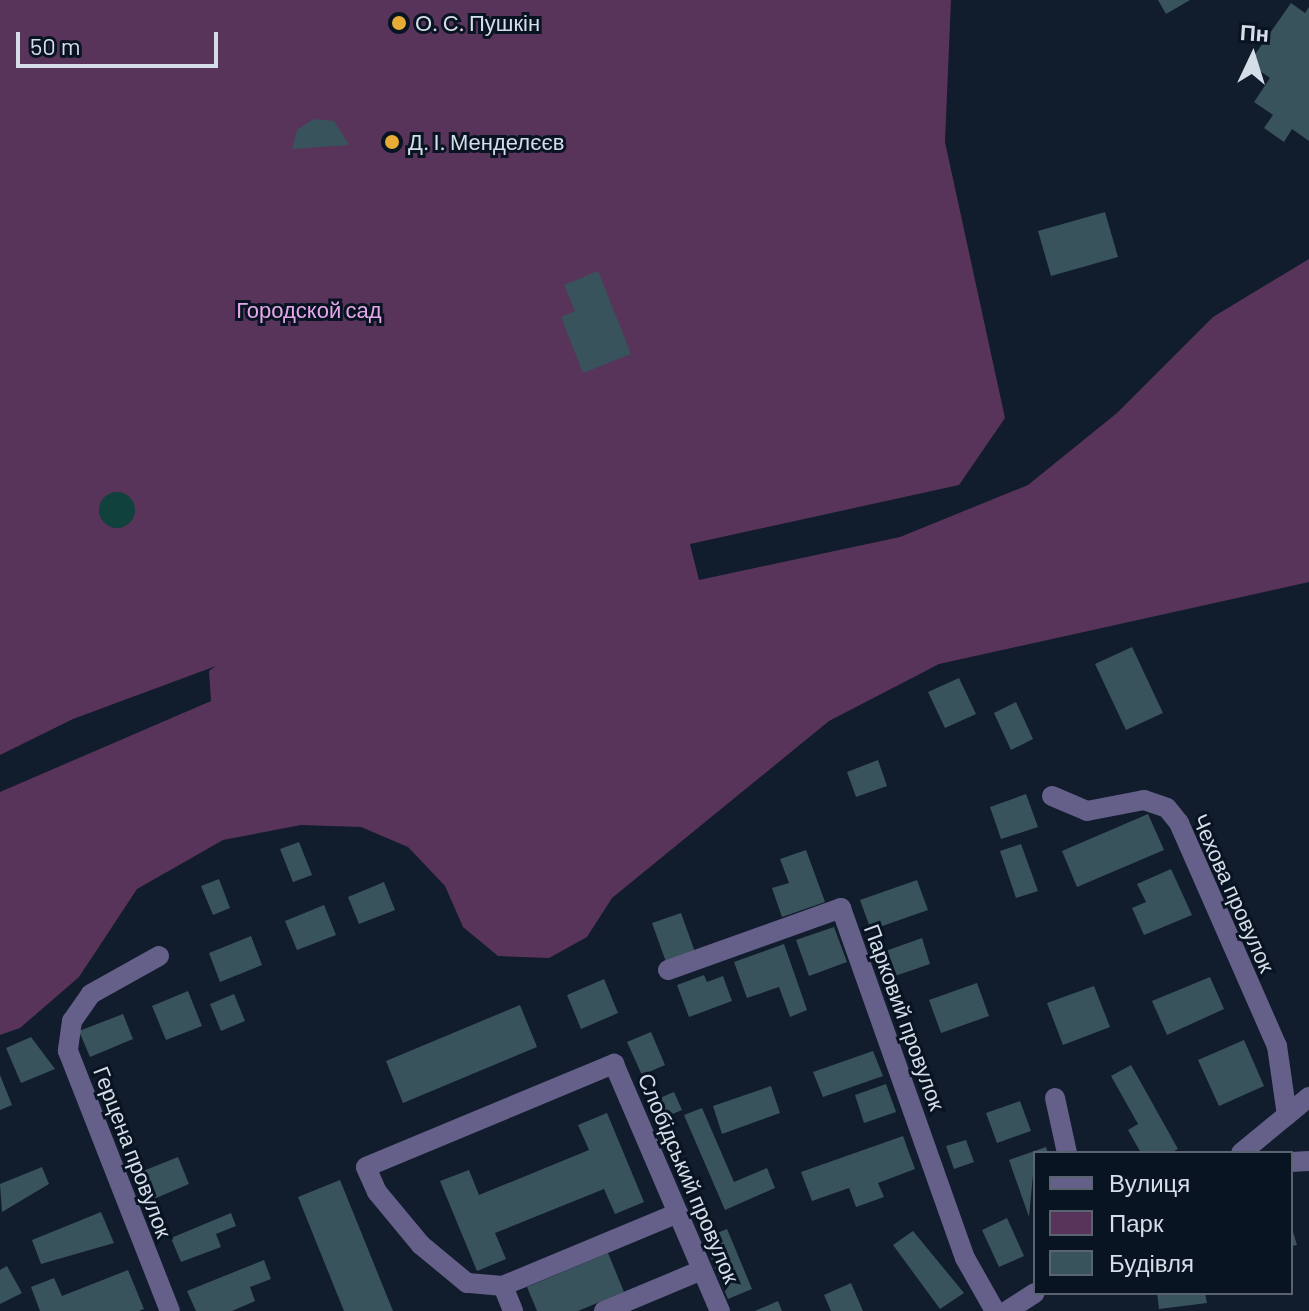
<!DOCTYPE html>
<meta charset="utf-8">
<style>
body{margin:0}
#map{position:relative;width:1309px;height:1311px;overflow:hidden;background:#111d2c;font-family:Barlow,sans-serif}
div>[style]{position:absolute}
.green>*{inset:0;background:#58335a}
.water>*{inset:0;background:#11413c}
.round{border-radius:50%}
.building>*{inset:0;background:#39535c}
.minor>*{height:20px;margin:-10px;padding:0 10px;transform-origin:10px;border-radius:10px;background:#656089}
.dots>*{width:22px;height:22px;translate:-50% -50%;box-sizing:border-box;border:4px solid #081422;border-radius:50%}
span{translate:-50% -50%;white-space:nowrap;text-align:center;line-height:1.15;-webkit-text-stroke:6px #081422;paint-order:stroke}
.poi-label{font-size:22px;color:#d5dde8}
.left{translate:0 -50%;text-align:left}
.park-label{font-size:22px;color:#e6a7ea}
.street-label{font-size:22px;color:#d5dde8}
.legend{position:absolute;left:1033px;top:1151px;width:260px;height:144px;box-sizing:border-box;background:#081422;border:2px solid #5a6471;margin:0;padding:10px 14px;list-style:none;font-size:24px;color:#d5dde8}
.legend li{display:flex;align-items:center;gap:16px;height:40px}
.legend b{width:40px;border:2px solid #5a6471}
.north{position:absolute;left:1213px;top:16px;width:80px;height:80px;-webkit-text-stroke:6px #081422;paint-order:stroke;rotate:4deg;font-size:22px;font-weight:700;line-height:32px;text-align:center;color:#d5dde8}
.north::after{content:'';display:block;margin:auto;width:28px;height:36px;background:#d5dde8;clip-path:polygon(50% 0,100% 100%,50% 72%,0 100%)}
.scale{position:absolute;left:16px;top:32px;width:202px;height:36px;box-sizing:border-box;border:4px solid #d5dde8;border-top:0;padding-left:10px;font-size:24px;line-height:28px;white-space:nowrap;color:#d5dde8;-webkit-text-stroke:6px #081422;paint-order:stroke}
</style>
<div id="map">
<div class="green">
<i style="clip-path:polygon(0 0,951px 0,945px 142px,1005px 418px,959px 485px,690px 544px,699px 580px,900px 537px,1028px 485px,1117px 413px,1213px 317px,1309px 259px,1309px 582px,939px 664px,829px 721px,612px 898px,587px 937px,549px 958px,498px 956px,463px 927px,445px 886px,408px 847px,361px 827px,301px 825px,223px 840px,137px 889px,79px 977px,20px 1028px,0 1035px,0 792px,211px 701px,209px 671px,216px 666px,73px 719px,0 755px)"></i>
</div>
<div class="water">
<i class="round" style="left:99px;top:492px;width:36px;height:36px"></i>
</div>
<div class="building">
<i style="clip-path:polygon(1158px 0,1190px 0,1166px 14px)"></i>
<i style="clip-path:polygon(1291px 3px,1305px 13px,1309px 7px,1309px 141px,1292px 129px,1284px 142px,1264px 128px,1273px 115px,1254px 102px,1270px 78px,1249px 63px)"></i>
<i style="clip-path:polygon(314px 119px,334px 121px,349px 145px,292px 149px,297px 130px)"></i>
<i style="clip-path:polygon(1105px 212px,1118px 257px,1051px 276px,1038px 231px)"></i>
<i style="clip-path:polygon(598px 271px,631px 354px,583px 373px,561px 317px,575px 311px,564px 285px)"></i>
<i style="clip-path:polygon(1132px 647px,1163px 713px,1126px 730px,1095px 664px)"></i>
<i style="clip-path:polygon(959px 678px,976px 714px,945px 728px,928px 692px)"></i>
<i style="clip-path:polygon(1016px 702px,1033px 739px,1011px 750px,994px 713px)"></i>
<i style="clip-path:polygon(878px 760px,887px 786px,856px 797px,847px 772px)"></i>
<i style="clip-path:polygon(1026px 794px,1038px 827px,1001px 839px,990px 807px)"></i>
<i style="clip-path:polygon(1148px 814px,1164px 850px,1077px 887px,1062px 851px)"></i>
<i style="clip-path:polygon(299px 842px,312px 875px,293px 882px,280px 849px)"></i>
<i style="clip-path:polygon(1021px 844px,1038px 891px,1016px 898px,1000px 851px)"></i>
<i style="clip-path:polygon(806px 850px,825px 902px,782px 917px,772px 888px,789px 883px,780px 859px)"></i>
<i style="clip-path:polygon(1171px 869px,1192px 915px,1144px 935px,1132px 908px,1146px 902px,1137px 884px)"></i>
<i style="clip-path:polygon(219px 879px,230px 908px,213px 915px,201px 886px)"></i>
<i style="clip-path:polygon(917px 880px,928px 910px,871px 930px,860px 900px)"></i>
<i style="clip-path:polygon(384px 882px,395px 910px,359px 924px,348px 897px)"></i>
<i style="clip-path:polygon(324px 905px,336px 935px,297px 950px,285px 921px)"></i>
<i style="clip-path:polygon(681px 913px,695px 952px,666px 962px,652px 923px)"></i>
<i style="clip-path:polygon(834px 927px,847px 962px,809px 976px,796px 940px)"></i>
<i style="clip-path:polygon(251px 936px,262px 965px,220px 982px,209px 953px)"></i>
<i style="clip-path:polygon(922px 938px,930px 964px,889px 978px,880px 953px)"></i>
<i style="clip-path:polygon(784px 944px,807px 1010px,790px 1017px,779px 987px,747px 998px,734px 962px)"></i>
<i style="clip-path:polygon(704px 975px,707px 982px,723px 976px,732px 1001px,689px 1017px,677px 985px)"></i>
<i style="clip-path:polygon(1210px 977px,1224px 1009px,1167px 1035px,1152px 1001px)"></i>
<i style="clip-path:polygon(604px 979px,618px 1013px,581px 1029px,567px 995px)"></i>
<i style="clip-path:polygon(977px 983px,989px 1016px,941px 1033px,929px 1000px)"></i>
<i style="clip-path:polygon(1094px 986px,1110px 1027px,1063px 1045px,1047px 1003px)"></i>
<i style="clip-path:polygon(188px 991px,202px 1026px,166px 1040px,152px 1006px)"></i>
<i style="clip-path:polygon(234px 994px,245px 1021px,221px 1031px,210px 1004px)"></i>
<i style="clip-path:polygon(520px 1005px,537px 1047px,403px 1103px,386px 1061px)"></i>
<i style="clip-path:polygon(123px 1014px,133px 1039px,90px 1057px,79px 1031px)"></i>
<i style="clip-path:polygon(651px 1032px,665px 1065px,642px 1075px,627px 1042px)"></i>
<i style="clip-path:polygon(31px 1037px,55px 1069px,21px 1083px,6px 1048px)"></i>
<i style="clip-path:polygon(1244px 1040px,1264px 1086px,1219px 1106px,1198px 1060px)"></i>
<i style="clip-path:polygon(873px 1051px,883px 1076px,823px 1097px,813px 1072px)"></i>
<i style="clip-path:polygon(1131px 1065px,1178px 1149px,1170px 1153px,1141px 1153px,1128px 1130px,1138px 1124px,1111px 1076px)"></i>
<i style="clip-path:polygon(0 1075px,12px 1105px,0 1110px)"></i>
<i style="clip-path:polygon(886px 1084px,896px 1112px,864px 1123px,855px 1095px)"></i>
<i style="clip-path:polygon(771px 1086px,780px 1113px,722px 1134px,713px 1106px)"></i>
<i style="clip-path:polygon(674px 1092px,682px 1110px,656px 1121px,648px 1103px)"></i>
<i style="clip-path:polygon(1020px 1101px,1031px 1131px,997px 1143px,986px 1113px)"></i>
<i style="clip-path:polygon(702px 1108px,734px 1182px,767px 1168px,775px 1188px,725px 1210px,684px 1115px)"></i>
<i style="clip-path:polygon(607px 1113px,644px 1202px,615px 1214px,604px 1189px,495px 1233px,506px 1259px,477px 1271px,440px 1181px,469px 1170px,479px 1195px,589px 1150px,578px 1125px)"></i>
<i style="clip-path:polygon(903px 1136px,915px 1169px,878px 1183px,884px 1197px,856px 1207px,849px 1188px,812px 1201px,801px 1172px)"></i>
<i style="clip-path:polygon(966px 1140px,974px 1162px,954px 1169px,946px 1146px)"></i>
<i style="clip-path:polygon(1046px 1147px,1048px 1153px,1035px 1153px,1029px 1217px,1009px 1160px)"></i>
<i style="clip-path:polygon(178px 1157px,189px 1184px,149px 1201px,138px 1173px)"></i>
<i style="clip-path:polygon(42px 1167px,49px 1184px,2px 1212px,0 1184px)"></i>
<i style="clip-path:polygon(340px 1180px,393px 1311px,344px 1311px,298px 1197px)"></i>
<i style="clip-path:polygon(101px 1212px,114px 1243px,41px 1264px,32px 1240px)"></i>
<i style="clip-path:polygon(231px 1213px,236px 1226px,216px 1234px,221px 1247px,181px 1262px,171px 1238px)"></i>
<i style="clip-path:polygon(1007px 1218px,1024px 1256px,999px 1267px,982px 1230px)"></i>
<i style="clip-path:polygon(1291px 1225px,1297px 1245px,1291px 1246px)"></i>
<i style="clip-path:polygon(727px 1229px,752px 1289px,728px 1299px,703px 1239px)"></i>
<i style="clip-path:polygon(913px 1231px,964px 1293px,940px 1309px,893px 1245px)"></i>
<i style="clip-path:polygon(608px 1253px,624px 1292px,578px 1311px,537px 1311px,527px 1287px)"></i>
<i style="clip-path:polygon(264px 1260px,271px 1279px,250px 1287px,255px 1301px,232px 1311px,196px 1311px,187px 1291px)"></i>
<i style="clip-path:polygon(7px 1266px,22px 1293px,0 1304px,0 1270px)"></i>
<i style="clip-path:polygon(128px 1270px,144px 1309px,139px 1311px,40px 1311px,31px 1287px,54px 1278px,62px 1296px)"></i>
<i style="clip-path:polygon(851px 1283px,863px 1311px,831px 1311px,824px 1295px)"></i>
<i style="clip-path:polygon(1157px 1293px,1205px 1293px,1207px 1303px,1159px 1309px)"></i>
<i style="clip-path:polygon(778px 1301px,782px 1311px,755px 1311px)"></i>
</div>
<div class="minor">
<i style="left:1052px;top:796px;width:38px;rotate:23deg"></i>
<i style="left:1087px;top:811px;width:58px;rotate:-10.9deg"></i>
<i style="left:1144px;top:800px;width:24px;rotate:19deg"></i>
<i style="left:1167px;top:808px;width:19px;rotate:51deg"></i>
<i style="left:1179px;top:823px;width:244px;rotate:66.3deg"></i>
<i style="left:1277px;top:1046px;width:70px;rotate:81.8deg"></i>
<i style="left:159px;top:956px;width:78px;rotate:150.8deg"></i>
<i style="left:91px;top:994px;width:33px;rotate:125deg"></i>
<i style="left:72px;top:1021px;width:30px;rotate:98deg"></i>
<i style="left:68px;top:1051px;width:279px;rotate:68.6deg"></i>
<i style="left:668px;top:970px;width:184px;rotate:-19.7deg"></i>
<i style="left:841px;top:908px;width:371px;rotate:70.5deg"></i>
<i style="left:965px;top:1258px;width:61px;rotate:60.5deg"></i>
<i style="left:1055px;top:1098px;width:56px;rotate:77.7deg"></i>
<i style="left:1241px;top:1153px;width:88px;rotate:-39.5deg"></i>
<i style="left:1291px;top:1162px;width:18px;rotate:-3deg"></i>
<i style="left:678px;top:1213px;width:190px;rotate:157.4deg"></i>
<i style="left:503px;top:1286px;width:36px;rotate:-175deg"></i>
<i style="left:467px;top:1283px;width:60px;rotate:-140.4deg"></i>
<i style="left:421px;top:1245px;width:69px;rotate:-129.7deg"></i>
<i style="left:377px;top:1192px;width:27px;rotate:-114deg"></i>
<i style="left:366px;top:1167px;width:269px;rotate:-22.6deg"></i>
<i style="left:614px;top:1064px;width:269px;rotate:66.8deg"></i>
<i style="left:503px;top:1286px;width:27px;rotate:68deg"></i>
<i style="left:604px;top:1311px;width:106px;rotate:-22.7deg"></i>
<i style="left:1007px;top:1311px;width:33px;rotate:-33deg"></i>
</div>
<div class="dots">
<i style="left:399px;top:23px;background:#e6ac36"></i>
<i style="left:392px;top:142px;background:#e6ac36"></i>
</div>
<div class="poi-label">
<span class="left" style="left:415px;top:23px">О. С. Пушкін</span>
<span class="left" style="left:408px;top:142px">Д. І. Менделєєв</span>
</div>
<div class="park-label">
<span style="left:309px;top:310px">Городской сад</span>
</div>
<div class="street-label">
<span style="left:1234px;top:893px;rotate:66deg">Чехова провулок</span>
<span style="left:905px;top:1017px;rotate:70deg">Парковий провулок</span>
<span style="left:133px;top:1152px;rotate:69deg">Герцена провулок</span>
<span style="left:689px;top:1178px;rotate:67deg">Слобідський провулок</span>
</div>
<ul class="legend">
<li><b style="height:10px;background:#656089"></b>Вулиця</li>
<li><b style="height:22px;background:#58335a"></b>Парк</li>
<li><b style="height:22px;background:#39535c"></b>Будівля</li>
</ul>
<div class="north">Пн</div>
<div class="scale">50 m</div>
</div>
